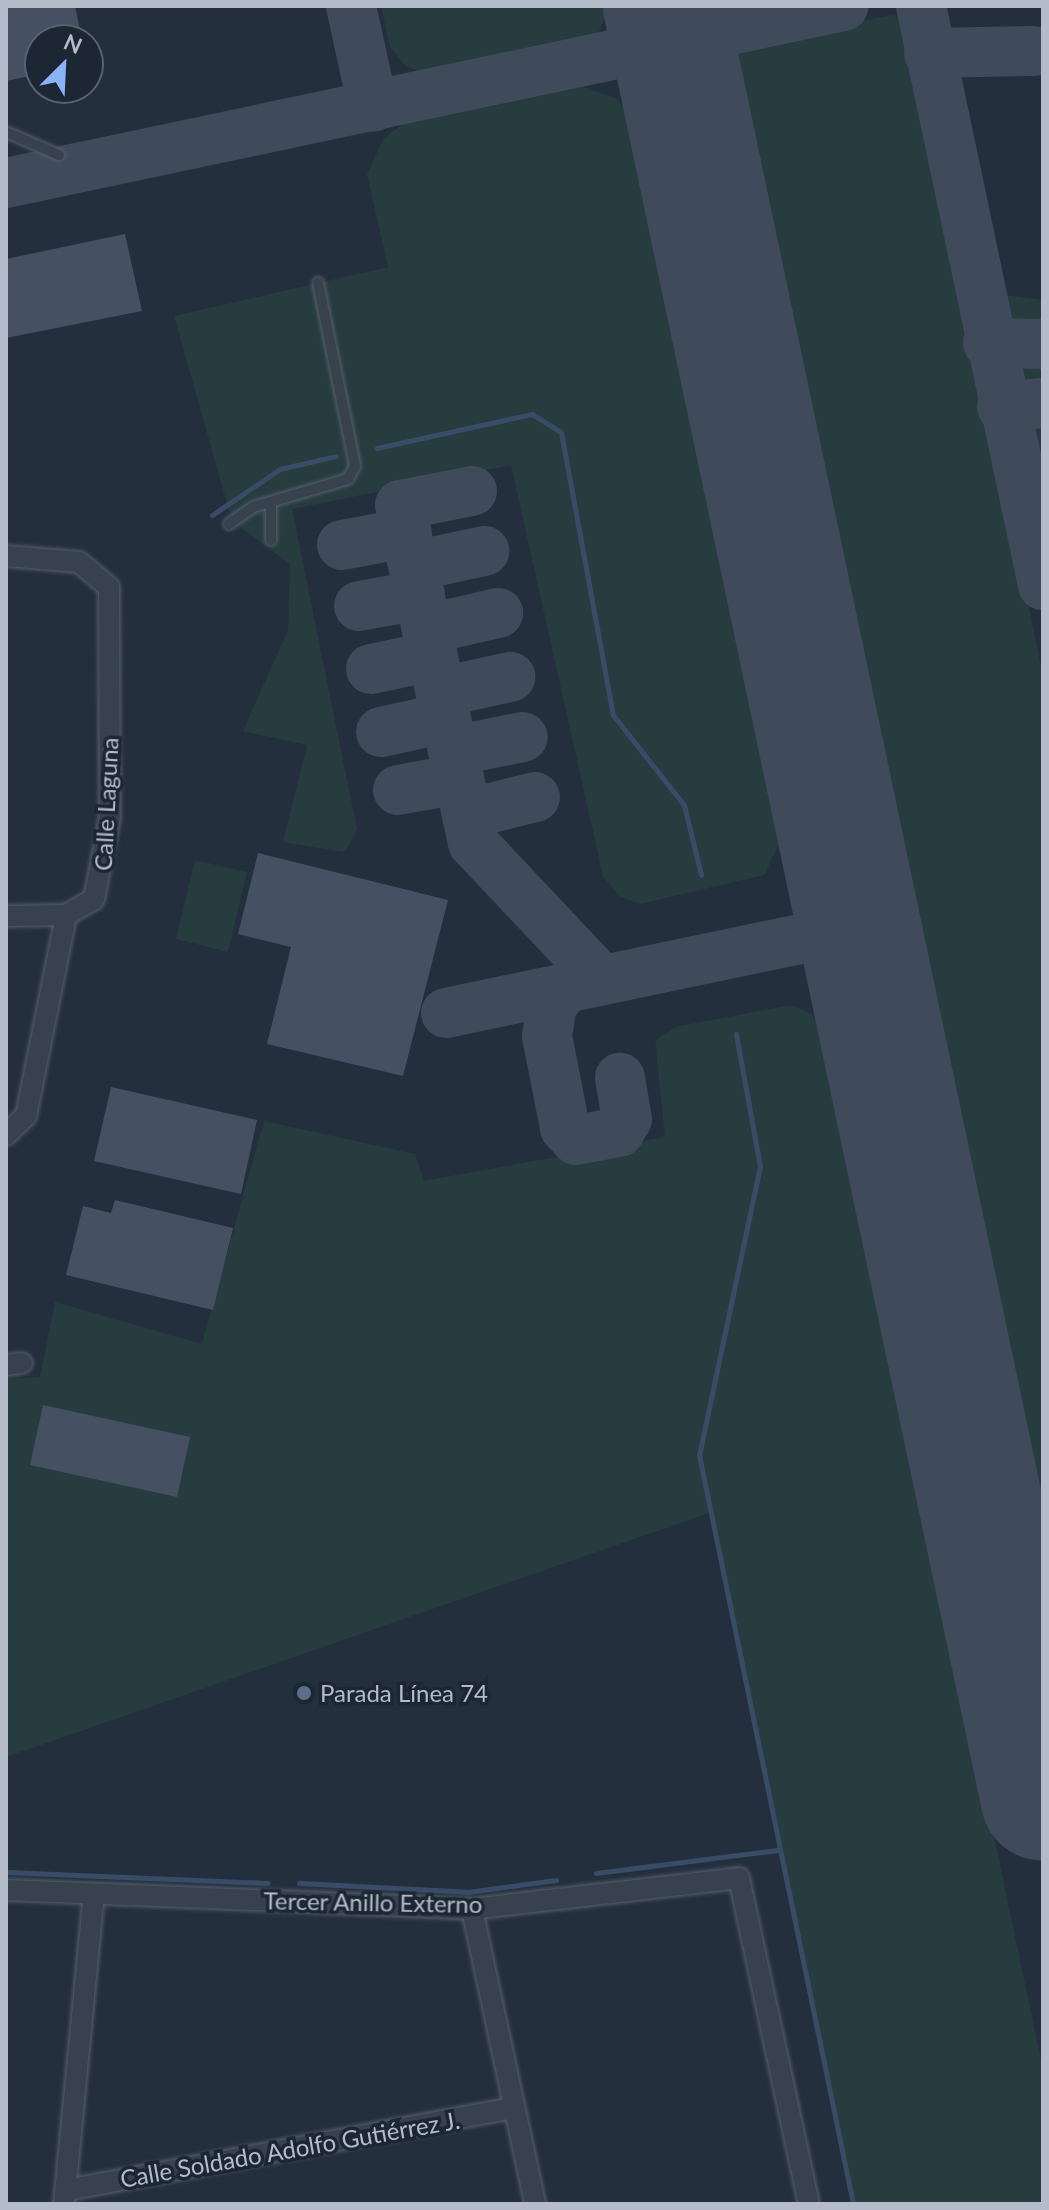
<!DOCTYPE html>
<meta charset="utf-8">
<style>
body{margin:0}
#map{position:relative;width:1049px;height:2210px;overflow:hidden;background:#242f3e;font-family:Lato,sans-serif}
div>[style]{position:absolute}
.green>*{inset:0;background:#263c3f}
.stream>*{height:5px;margin:-2.5px;padding:0 2.5px;transform-origin:2.5px;border-radius:2.5px;background:#394c67}
.taxiway>*{height:50px;margin:-25px;padding:0 25px;transform-origin:25px;border-radius:25px;background:#3f4a5a}
.runway>*{height:124px;margin:-62px;padding:0 62px;transform-origin:62px;border-radius:62px;background:#3f4a5a}
.building>*{inset:0;background:#455162}
.roads{filter:drop-shadow(0 0 2px #565f6c) drop-shadow(0 0 2px #565f6c)}
.service>*{height:10px;margin:-5px;padding:0 5px;transform-origin:5px;border-radius:5px;background:#38414e}
.minor>*{height:20px;margin:-10px;padding:0 10px;transform-origin:10px;border-radius:10px;background:#38414e}
.dots>*{width:22px;height:22px;translate:-50% -50%;box-sizing:border-box;border:4px solid #1d2633;border-radius:50%}
span{translate:-50% -50%;white-space:nowrap;text-align:center;line-height:1.15;-webkit-text-stroke:7px #1d2633;paint-order:stroke}
.street-label{font-size:24px;color:#b4bcc9}
.poi-label{font-size:24px;color:#b4bcc9}
.left{translate:0 -50%;text-align:left}
.frame{position:absolute;inset:0;border:8px solid #b4bcc9;pointer-events:none}
.north{position:absolute;left:24px;top:24px;width:80px;height:80px;box-sizing:border-box;background:#1d2633;border:2px solid #59626f;border-radius:50%;rotate:24deg;font-size:22px;font-weight:700;line-height:32px;text-align:center;color:#b4bcc9}
.north::after{content:'';display:block;margin:auto;width:28px;height:36px;background:#8ab4f8;clip-path:polygon(50% 0,100% 100%,50% 72%,0 100%)}
</style>
<div id="map">
<div class="green">
<i style="clip-path:polygon(381px 6px,609px 6px,599px 32px,581px 50px,434px 78px,405px 65px,390px 47px)"></i>
<i style="clip-path:polygon(714px 6px,803px 6px,733px 20px)"></i>
<i style="clip-path:polygon(894px 15px,907px 25px,1043px 675px,1043px 1509px,721px 64px,737px 43px)"></i>
<i style="clip-path:polygon(578px 85px,617px 99px,634px 123px,783px 836px,764px 875px,640px 904px,619px 896px,603px 876px,511px 465px,292px 509px,357px 829px,345px 852px,283px 842px,307px 745px,243px 731px,288px 630px,290px 564px,232px 521px,174px 316px,388px 267px,367px 174px,384px 138px,403px 124px)"></i>
<i style="clip-path:polygon(997px 294px,1043px 300px,1043px 334px,1005px 332px)"></i>
<i style="clip-path:polygon(1008px 356px,1043px 357px,1043px 396px,1015px 398px)"></i>
<i style="clip-path:polygon(1021px 413px,1043px 413px,1043px 460px,1028px 459px)"></i>
<i style="clip-path:polygon(195px 860px,247px 872px,228px 952px,176px 939px)"></i>
<i style="clip-path:polygon(791px 1005px,810px 1013px,827px 1037px,1043px 2070px,1043px 2204px,853px 2204px,709px 1513px,6px 1757px,6px 1379px,40px 1377px,55px 1302px,202px 1344px,264px 1121px,415px 1154px,424px 1181px,665px 1137px,655px 1040px,675px 1027px)"></i>
</div>
<div class="stream">
<i style="left:377px;top:448px;width:159px;rotate:-12.4deg"></i>
<i style="left:532px;top:414px;width:34px;rotate:32deg"></i>
<i style="left:561px;top:432px;width:288px;rotate:79.6deg"></i>
<i style="left:613px;top:715px;width:115px;rotate:51.7deg"></i>
<i style="left:684px;top:805px;width:72px;rotate:76.3deg"></i>
<i style="left:212px;top:515px;width:82px;rotate:-34.1deg"></i>
<i style="left:280px;top:469px;width:57px;rotate:-13.1deg"></i>
<i style="left:736px;top:1034px;width:134px;rotate:79.7deg"></i>
<i style="left:760px;top:1166px;width:295px;rotate:101.9deg"></i>
<i style="left:699px;top:1455px;width:765px;rotate:78.38deg"></i>
<i style="left:6px;top:1872px;width:262px;rotate:2.4deg"></i>
<i style="left:596px;top:1873px;width:184px;rotate:-7.2deg"></i>
<i style="left:299px;top:1883px;width:169px;rotate:3deg"></i>
<i style="left:468px;top:1892px;width:89px;rotate:-7.8deg"></i>
</div>
<div class="taxiway">
<i style="left:351px;top:6px;width:103px;rotate:77.7deg"></i>
<i style="left:921px;top:6px;width:592px;rotate:78.1deg"></i>
<i style="left:929px;top:53px;width:105px;rotate:-1.1deg"></i>
<i style="left:6px;top:183px;width:856px;rotate:-11.93deg"></i>
<i style="left:988px;top:343px;width:55px;rotate:1deg"></i>
<i style="left:1002px;top:407px;width:41px;rotate:-5.6deg"></i>
<i style="left:472px;top:491px;width:73px;rotate:169deg"></i>
<i style="left:400px;top:505px;width:346px;rotate:77.8deg"></i>
<i style="left:473px;top:843px;width:188px;rotate:46.7deg"></i>
<i style="left:342px;top:545px;width:66px;rotate:-10.5deg"></i>
<i style="left:414px;top:566px;width:72px;rotate:-12.1deg"></i>
<i style="left:359px;top:606px;width:62px;rotate:-10.2deg"></i>
<i style="left:428px;top:629px;width:72px;rotate:-12.9deg"></i>
<i style="left:371px;top:669px;width:63px;rotate:-11.8deg"></i>
<i style="left:441px;top:692px;width:71px;rotate:-12.3deg"></i>
<i style="left:381px;top:732px;width:66px;rotate:-12.2deg"></i>
<i style="left:453px;top:751px;width:71px;rotate:-11.3deg"></i>
<i style="left:398px;top:790px;width:62px;rotate:-10.2deg"></i>
<i style="left:467px;top:814px;width:70px;rotate:-14deg"></i>
<i style="left:568px;top:987px;width:23px;rotate:133deg"></i>
<i style="left:552px;top:1004px;width:32px;rotate:99deg"></i>
<i style="left:547px;top:1036px;width:94px;rotate:78.9deg"></i>
<i style="left:565px;top:1128px;width:16px;rotate:47deg"></i>
<i style="left:576px;top:1140px;width:44px;rotate:-10.5deg"></i>
<i style="left:619px;top:1132px;width:15px;rotate:-58deg"></i>
<i style="left:627px;top:1119px;width:42px;rotate:-99.7deg"></i>
<i style="left:446px;top:1013px;width:422px;rotate:-11.8deg"></i>
<i style="left:1002px;top:1604px;width:42px;rotate:-11deg"></i>
</div>
<div class="runway">
<i style="left:665px;top:6px;width:1832px;rotate:78.1deg"></i>
</div>
<div class="building">
<i style="clip-path:polygon(6px 6px,75px 6px,82px 40px,40px 40px,40px 74px,6px 81px)"></i>
<i style="clip-path:polygon(125px 234px,142px 311px,6px 338px,6px 259px)"></i>
<i style="clip-path:polygon(258px 853px,448px 900px,403px 1076px,267px 1044px,291px 947px,238px 934px)"></i>
<i style="clip-path:polygon(111px 1087px,257px 1120px,241px 1194px,94px 1161px)"></i>
<i style="clip-path:polygon(115px 1200px,233px 1228px,213px 1310px,66px 1275px,83px 1206px,111px 1213px)"></i>
<i style="clip-path:polygon(43px 1405px,190px 1437px,177px 1497px,30px 1465px)"></i>
</div>
<div class="roads">
<div class="service">
<i style="left:6px;top:132px;width:58px;rotate:23.5deg"></i>
<i style="left:271px;top:504px;width:36px;rotate:90deg"></i>
<i style="left:229px;top:524px;width:29px;rotate:-35deg"></i>
<i style="left:253px;top:507px;width:99px;rotate:-16.4deg"></i>
<i style="left:348px;top:479px;width:15px;rotate:-62deg"></i>
<i style="left:355px;top:466px;width:187px;rotate:-101.4deg"></i>
</div>
<div class="minor">
<i style="left:6px;top:556px;width:73px;rotate:4.7deg"></i>
<i style="left:79px;top:562px;width:39px;rotate:40deg"></i>
<i style="left:109px;top:587px;width:230px;rotate:89.8deg"></i>
<i style="left:110px;top:817px;width:84px;rotate:101deg"></i>
<i style="left:94px;top:899px;width:32px;rotate:150deg"></i>
<i style="left:66px;top:915px;width:60px;rotate:179deg"></i>
<i style="left:6px;top:1135px;width:28px;rotate:-44deg"></i>
<i style="left:26px;top:1116px;width:205px;rotate:-78.7deg"></i>
<i style="left:6px;top:1365px;width:16px;rotate:-7deg"></i>
<i style="left:6px;top:1890px;width:466px;rotate:2.3deg"></i>
<i style="left:472px;top:1909px;width:269px;rotate:-6.6deg"></i>
<i style="left:739px;top:1878px;width:333px;rotate:77.9deg"></i>
<i style="left:472px;top:1909px;width:302px;rotate:77.9deg"></i>
<i style="left:66px;top:2190px;width:455px;rotate:-10.4deg"></i>
<i style="left:64px;top:2204px;width:311px;rotate:-84.5deg"></i>
</div>
</div>
<div class="dots">
<i style="left:304px;top:1693px;background:#5c6f8a"></i>
</div>
<div class="street-label">
<span style="left:106px;top:804px;rotate:-87deg">Calle Laguna</span>
<span style="left:373px;top:1902px;rotate:1deg">Tercer Anillo Externo</span>
<span style="left:290px;top:2149px;rotate:-10deg">Calle Soldado Adolfo Gutiérrez J.</span>
</div>
<div class="poi-label">
<span class="left" style="left:320px;top:1693px">Parada Línea 74</span>
</div>
<div class="frame"></div>
<div class="north">N</div>
</div>
